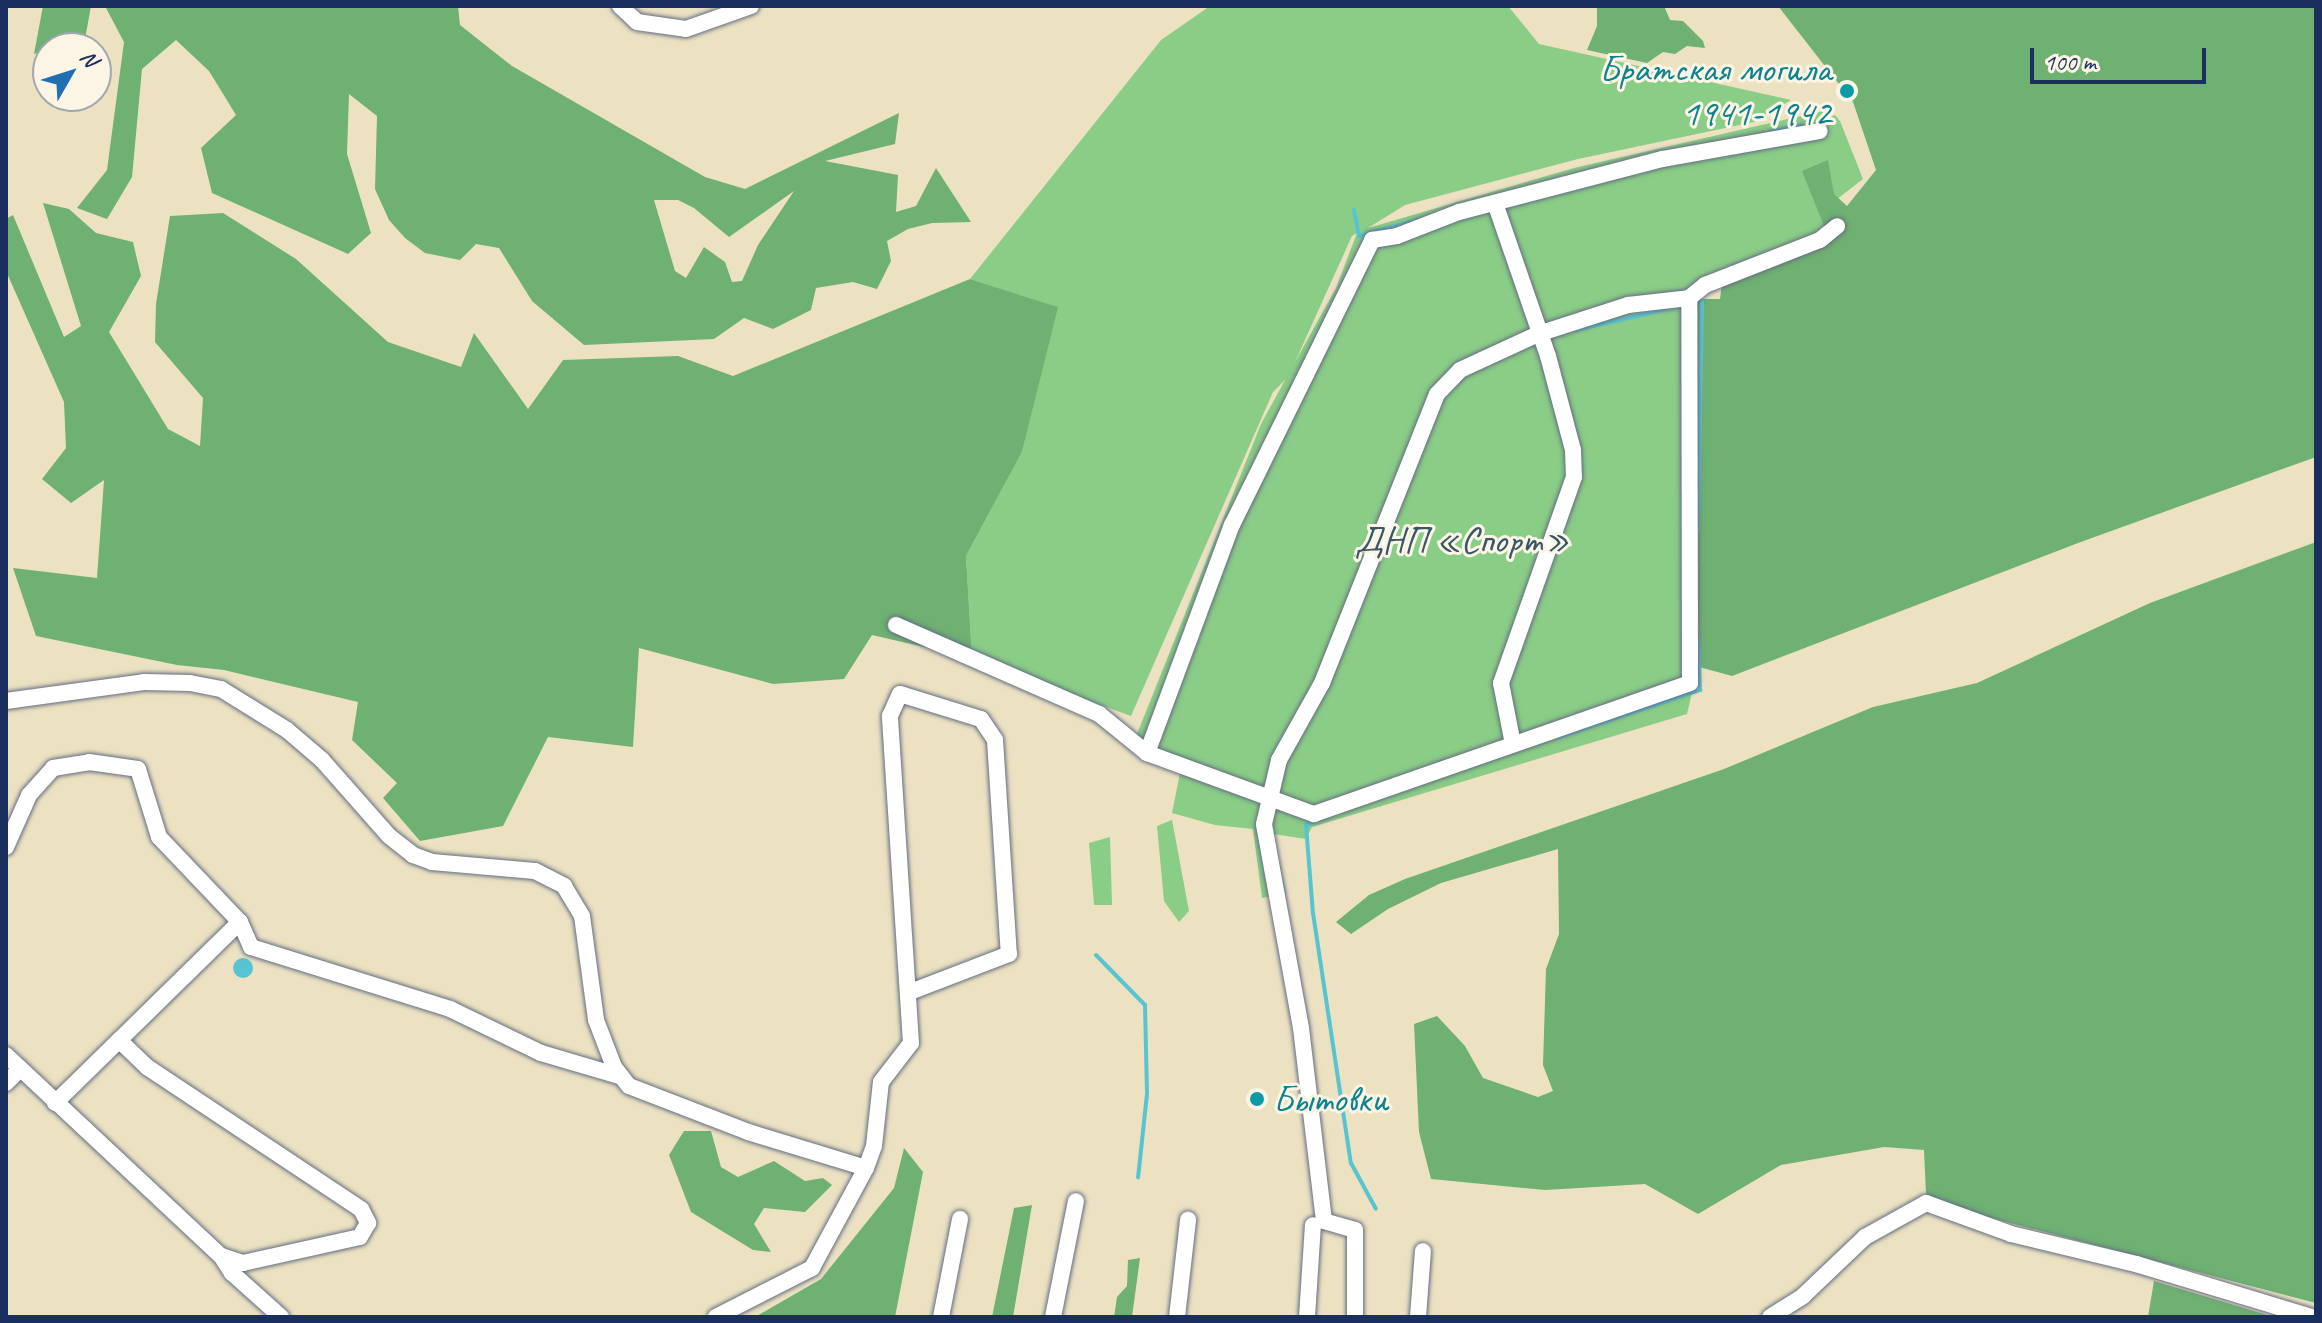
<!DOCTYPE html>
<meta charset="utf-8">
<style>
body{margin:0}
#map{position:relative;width:2322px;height:1323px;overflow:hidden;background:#ece2c2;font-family:Caveat,sans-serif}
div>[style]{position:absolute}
.green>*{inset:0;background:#8acd86}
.forest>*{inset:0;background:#6fb073}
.water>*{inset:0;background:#58c4d1}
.round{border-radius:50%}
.stream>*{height:4px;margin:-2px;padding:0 2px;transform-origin:2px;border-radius:2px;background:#58c4d1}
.roads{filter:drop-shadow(0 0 2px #646e81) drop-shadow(0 0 2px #646e81)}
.minor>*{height:16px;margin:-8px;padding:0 8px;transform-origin:8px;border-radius:8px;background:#fff}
.dots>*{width:22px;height:22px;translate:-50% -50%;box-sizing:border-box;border:4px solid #fcf5e5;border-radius:50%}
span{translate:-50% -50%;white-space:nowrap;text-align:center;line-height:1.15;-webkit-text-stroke:6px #fcf5e5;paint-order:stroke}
.culture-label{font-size:38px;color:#0d838f}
.right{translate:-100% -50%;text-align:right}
.left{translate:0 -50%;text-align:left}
.park-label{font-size:38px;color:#375668}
.frame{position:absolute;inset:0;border:8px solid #1b2f5e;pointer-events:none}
.north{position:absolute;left:32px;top:32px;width:80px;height:80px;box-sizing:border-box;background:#fcf5e5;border:2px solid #a2a6af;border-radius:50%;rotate:51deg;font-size:22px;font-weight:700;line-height:32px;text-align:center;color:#1b2f5e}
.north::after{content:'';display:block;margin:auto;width:28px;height:36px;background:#1f6fb2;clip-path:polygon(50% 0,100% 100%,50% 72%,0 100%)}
.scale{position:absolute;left:2030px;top:48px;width:176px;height:36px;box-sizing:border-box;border:4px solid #1b2f5e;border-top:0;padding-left:10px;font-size:24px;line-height:28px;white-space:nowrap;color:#1b2f5e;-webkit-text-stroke:6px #fcf5e5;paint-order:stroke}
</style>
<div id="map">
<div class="green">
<i style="clip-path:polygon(evenodd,1210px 6px,1508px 6px,1539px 44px,1791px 100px,1754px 122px,1578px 159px,1405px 205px,1368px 228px,1574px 168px,1823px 111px,1826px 119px,1835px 115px,1840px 121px,1863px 179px,1832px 203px,1831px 220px,1820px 228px,1821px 236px,1684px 297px,1699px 663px,1687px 714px,1312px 827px,1306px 839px,1273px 834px,1286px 893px,1262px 898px,1253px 829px,1215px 825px,1172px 813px,1181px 768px,1130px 732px,1137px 734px,1261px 424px,1285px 380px,1273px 392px,1131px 716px,972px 658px,966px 556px,1022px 452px,1057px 307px,970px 279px,1161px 40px,1210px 6px,1357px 233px,1336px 288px,1295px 362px,1352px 236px,1357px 233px)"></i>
<i style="clip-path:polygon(1172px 820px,1189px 911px,1179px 922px,1164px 901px,1157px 826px)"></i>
<i style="clip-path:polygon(1110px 837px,1112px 905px,1094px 905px,1089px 843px)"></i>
</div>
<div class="forest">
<i style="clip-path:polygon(43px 6px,91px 6px,85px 39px,34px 54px)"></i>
<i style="clip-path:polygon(evenodd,105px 6px,458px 6px,460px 25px,512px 66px,705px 177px,745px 189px,899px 113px,895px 144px,825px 161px,898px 175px,896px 212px,916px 206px,936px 168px,971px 222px,932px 223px,908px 229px,887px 241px,891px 261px,877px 289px,853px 282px,816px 288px,811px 310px,773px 329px,744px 318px,714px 339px,584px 345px,532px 301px,499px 248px,476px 244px,460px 260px,425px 253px,405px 238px,389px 220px,375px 189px,377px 116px,349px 94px,347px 154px,371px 233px,348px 254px,212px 193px,201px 148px,236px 115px,209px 71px,176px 40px,142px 69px,132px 177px,107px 219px,77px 208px,107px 170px,124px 42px,105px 6px,794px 191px,758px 245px,742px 281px,732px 282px,725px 262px,704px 247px,686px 278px,675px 271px,654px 200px,678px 200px,694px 208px,729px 237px,794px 191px)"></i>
<i style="clip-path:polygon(1597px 6px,1664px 6px,1670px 20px,1683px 21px,1703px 41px,1705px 48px,1687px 46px,1675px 54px,1663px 52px,1647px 63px,1587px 50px,1597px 26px)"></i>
<i style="clip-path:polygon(1778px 6px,2316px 6px,2316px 457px,2078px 543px,1732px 676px,1699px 667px,1693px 299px,1720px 299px,1724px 268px,1774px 267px,1826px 231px,1802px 171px,1828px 160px,1834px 194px,1847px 206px,1876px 170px,1853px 102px)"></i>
<i style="clip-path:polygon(43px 203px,69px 209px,96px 233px,133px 242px,141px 276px,109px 332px,168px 429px,200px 446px,203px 398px,155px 342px,156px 304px,170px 216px,223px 213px,296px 259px,388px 342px,461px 367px,474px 333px,528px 409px,563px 360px,678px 356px,733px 376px,970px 279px,1058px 307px,1022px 452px,966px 556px,972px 658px,872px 635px,844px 679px,773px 684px,639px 648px,633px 747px,548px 737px,503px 826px,420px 841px,383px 798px,397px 783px,352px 740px,358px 702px,224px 670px,177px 665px,36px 636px,13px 568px,97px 578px,104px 480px,71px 503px,42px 479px,66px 448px,64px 402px,6px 271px,6px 219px,13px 215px,64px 337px,81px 326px)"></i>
<i style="clip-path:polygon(2316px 542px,2316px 1303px,1980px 1215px,1926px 1194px,1924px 1150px,1884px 1147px,1781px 1165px,1698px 1214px,1645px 1184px,1545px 1190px,1431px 1179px,1419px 1132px,1414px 1024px,1437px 1016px,1465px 1046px,1483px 1078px,1538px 1097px,1553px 1091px,1543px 1065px,1546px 969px,1559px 934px,1558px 849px,1441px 883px,1388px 909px,1351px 934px,1336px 922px,1369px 895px,1405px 879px,1724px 769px,1873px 707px,1977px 683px,2150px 603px)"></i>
<i style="clip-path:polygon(684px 1131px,711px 1131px,721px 1167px,738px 1177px,774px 1161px,805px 1181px,823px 1178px,832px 1185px,805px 1212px,764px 1208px,754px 1224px,771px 1252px,753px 1250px,691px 1212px,669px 1155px)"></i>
<i style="clip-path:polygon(904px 1148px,923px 1172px,895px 1317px,755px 1317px,821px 1279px,894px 1188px)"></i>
<i style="clip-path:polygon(1032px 1205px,1013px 1317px,992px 1317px,1014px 1208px)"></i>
<i style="clip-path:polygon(1140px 1258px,1132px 1317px,1114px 1317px,1117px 1297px,1127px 1286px,1128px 1260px)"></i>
<i style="clip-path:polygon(2154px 1281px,2274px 1317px,2148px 1317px)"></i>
</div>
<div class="water">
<i class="round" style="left:233px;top:958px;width:20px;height:20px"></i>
</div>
<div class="stream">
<i style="left:1770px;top:132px;width:32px;rotate:-13deg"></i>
<i style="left:1354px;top:210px;width:26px;rotate:79deg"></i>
<i style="left:1359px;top:236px;width:63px;rotate:-15.6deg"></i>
<i style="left:1576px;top:330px;width:94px;rotate:-12.9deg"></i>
<i style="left:1698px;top:531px;width:230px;rotate:-89deg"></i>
<i style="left:1559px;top:737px;width:149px;rotate:-18.4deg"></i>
<i style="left:1700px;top:690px;width:54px;rotate:-92.1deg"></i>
<i style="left:1316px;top:821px;width:11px;rotate:158deg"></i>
<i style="left:1306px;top:825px;width:88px;rotate:85.5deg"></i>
<i style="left:1313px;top:913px;width:253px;rotate:81.4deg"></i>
<i style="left:1351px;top:1163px;width:52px;rotate:61.5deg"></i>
<i style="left:1096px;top:955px;width:70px;rotate:45.6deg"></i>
<i style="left:1145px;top:1005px;width:89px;rotate:88.7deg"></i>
<i style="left:1147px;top:1094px;width:84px;rotate:96.1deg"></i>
</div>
<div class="roads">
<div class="minor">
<i style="left:620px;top:6px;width:23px;rotate:43deg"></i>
<i style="left:637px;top:22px;width:49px;rotate:8.1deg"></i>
<i style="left:686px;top:29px;width:69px;rotate:-19.5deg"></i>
<i style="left:1495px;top:203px;width:162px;rotate:70.9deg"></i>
<i style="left:1548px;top:356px;width:97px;rotate:75.1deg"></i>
<i style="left:1573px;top:450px;width:27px;rotate:88deg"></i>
<i style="left:1574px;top:477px;width:219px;rotate:109.5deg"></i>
<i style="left:1501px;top:683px;width:62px;rotate:78.9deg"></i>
<i style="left:896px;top:625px;width:222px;rotate:23.7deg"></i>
<i style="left:1099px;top:714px;width:62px;rotate:39.1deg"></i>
<i style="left:1147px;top:753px;width:178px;rotate:20.1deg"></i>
<i style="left:1314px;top:814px;width:398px;rotate:-19.2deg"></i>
<i style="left:1690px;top:683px;width:385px;rotate:-90.1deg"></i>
<i style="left:6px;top:701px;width:139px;rotate:-7.8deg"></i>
<i style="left:144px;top:682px;width:46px;rotate:1.2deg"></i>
<i style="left:190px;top:683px;width:32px;rotate:11deg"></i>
<i style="left:221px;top:689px;width:78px;rotate:31.8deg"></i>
<i style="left:287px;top:730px;width:46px;rotate:40.6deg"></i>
<i style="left:322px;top:760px;width:101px;rotate:48.6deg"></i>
<i style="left:389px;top:836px;width:31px;rotate:38deg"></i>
<i style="left:413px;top:855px;width:20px;rotate:20deg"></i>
<i style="left:432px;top:862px;width:103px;rotate:5deg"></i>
<i style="left:535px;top:871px;width:33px;rotate:27deg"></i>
<i style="left:564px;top:886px;width:35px;rotate:59deg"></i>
<i style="left:582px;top:916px;width:105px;rotate:82.3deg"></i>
<i style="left:596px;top:1020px;width:50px;rotate:69deg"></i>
<i style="left:614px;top:1067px;width:24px;rotate:52deg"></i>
<i style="left:629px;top:1086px;width:128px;rotate:21.1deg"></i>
<i style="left:748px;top:1132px;width:123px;rotate:17deg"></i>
<i style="left:866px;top:1168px;width:114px;rotate:118.4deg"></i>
<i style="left:812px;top:1268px;width:108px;rotate:153deg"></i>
<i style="left:1147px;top:753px;width:243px;rotate:-69.6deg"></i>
<i style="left:1232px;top:525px;width:318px;rotate:-63.8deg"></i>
<i style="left:1372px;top:240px;width:25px;rotate:-9deg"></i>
<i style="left:1397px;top:236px;width:66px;rotate:-21.2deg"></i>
<i style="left:1459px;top:212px;width:211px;rotate:-14.6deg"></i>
<i style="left:1663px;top:159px;width:159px;rotate:-10.1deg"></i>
<i style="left:6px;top:847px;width:57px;rotate:-66.1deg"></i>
<i style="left:29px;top:795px;width:36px;rotate:-48deg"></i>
<i style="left:53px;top:768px;width:36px;rotate:-9deg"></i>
<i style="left:89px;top:762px;width:49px;rotate:8.1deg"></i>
<i style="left:138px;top:769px;width:71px;rotate:72.8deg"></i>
<i style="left:159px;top:837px;width:117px;rotate:46.4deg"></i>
<i style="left:240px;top:922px;width:27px;rotate:66deg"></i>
<i style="left:251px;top:947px;width:208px;rotate:17.3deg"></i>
<i style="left:450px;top:1009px;width:101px;rotate:25.8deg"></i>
<i style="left:541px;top:1053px;width:81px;rotate:16.4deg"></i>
<i style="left:119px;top:1040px;width:39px;rotate:44deg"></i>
<i style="left:147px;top:1067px;width:257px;rotate:33.6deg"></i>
<i style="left:361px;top:1209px;width:16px;rotate:63deg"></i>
<i style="left:368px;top:1223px;width:16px;rotate:120deg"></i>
<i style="left:360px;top:1237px;width:120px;rotate:167.5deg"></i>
<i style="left:243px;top:1263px;width:23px;rotate:-162deg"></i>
<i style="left:6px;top:1055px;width:294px;rotate:43.1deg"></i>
<i style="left:221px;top:1256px;width:20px;rotate:57deg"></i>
<i style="left:232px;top:1273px;width:66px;rotate:41.9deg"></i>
<i style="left:6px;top:1083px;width:20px;rotate:-45deg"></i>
<i style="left:55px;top:1103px;width:259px;rotate:-44.4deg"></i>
<i style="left:866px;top:1168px;width:23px;rotate:-70deg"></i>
<i style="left:874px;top:1146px;width:64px;rotate:-83.8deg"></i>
<i style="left:881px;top:1082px;width:49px;rotate:-52.4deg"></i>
<i style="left:911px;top:1043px;width:328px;rotate:-93.7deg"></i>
<i style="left:890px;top:716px;width:24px;rotate:-66deg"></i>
<i style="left:900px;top:694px;width:85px;rotate:17.2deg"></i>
<i style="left:981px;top:719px;width:25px;rotate:56deg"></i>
<i style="left:995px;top:740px;width:214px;rotate:86.3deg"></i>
<i style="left:1009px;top:954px;width:106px;rotate:159deg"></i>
<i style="left:941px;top:1317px;width:100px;rotate:-79deg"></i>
<i style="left:1053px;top:1317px;width:118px;rotate:-78.8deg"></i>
<i style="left:1177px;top:1317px;width:98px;rotate:-83.5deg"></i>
<i style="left:1307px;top:1317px;width:92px;rotate:-86.3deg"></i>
<i style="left:1355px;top:1317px;width:87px;rotate:-90deg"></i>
<i style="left:1355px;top:1230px;width:32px;rotate:-164deg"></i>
<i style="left:1324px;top:1221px;width:194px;rotate:-96.8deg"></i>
<i style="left:1301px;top:1028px;width:207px;rotate:-100.3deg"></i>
<i style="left:1264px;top:824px;width:66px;rotate:-76.8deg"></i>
<i style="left:1279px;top:760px;width:88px;rotate:-60.8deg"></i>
<i style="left:1322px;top:683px;width:311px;rotate:-68.3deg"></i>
<i style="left:1437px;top:394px;width:33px;rotate:-46deg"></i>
<i style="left:1460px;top:370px;width:86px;rotate:-24.8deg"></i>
<i style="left:1538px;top:334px;width:95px;rotate:-17.9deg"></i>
<i style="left:1628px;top:305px;width:61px;rotate:-6.5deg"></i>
<i style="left:1689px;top:298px;width:21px;rotate:-39deg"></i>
<i style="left:1705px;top:285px;width:123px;rotate:-21.4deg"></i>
<i style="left:1820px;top:240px;width:22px;rotate:-39deg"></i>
<i style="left:1418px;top:1317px;width:66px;rotate:-85.7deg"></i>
<i style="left:1770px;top:1317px;width:39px;rotate:-32deg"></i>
<i style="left:1803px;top:1296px;width:86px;rotate:-43.6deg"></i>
<i style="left:1865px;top:1237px;width:70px;rotate:-29.1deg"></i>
<i style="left:1926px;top:1203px;width:90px;rotate:20deg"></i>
<i style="left:2011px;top:1234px;width:129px;rotate:13.5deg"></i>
<i style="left:2136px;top:1264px;width:183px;rotate:16.8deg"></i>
</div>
</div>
<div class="dots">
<i style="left:1847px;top:91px;background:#0f9aa8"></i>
<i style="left:1257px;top:1099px;background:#0f9aa8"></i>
</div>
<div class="culture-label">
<span class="right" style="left:1831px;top:91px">Братская могила<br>1941-1942</span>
<span class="left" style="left:1273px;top:1099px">Бытовки</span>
</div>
<div class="park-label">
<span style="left:1462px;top:540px">ДНП «Спорт»</span>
</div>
<div class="frame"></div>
<div class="north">N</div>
<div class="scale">100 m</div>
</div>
